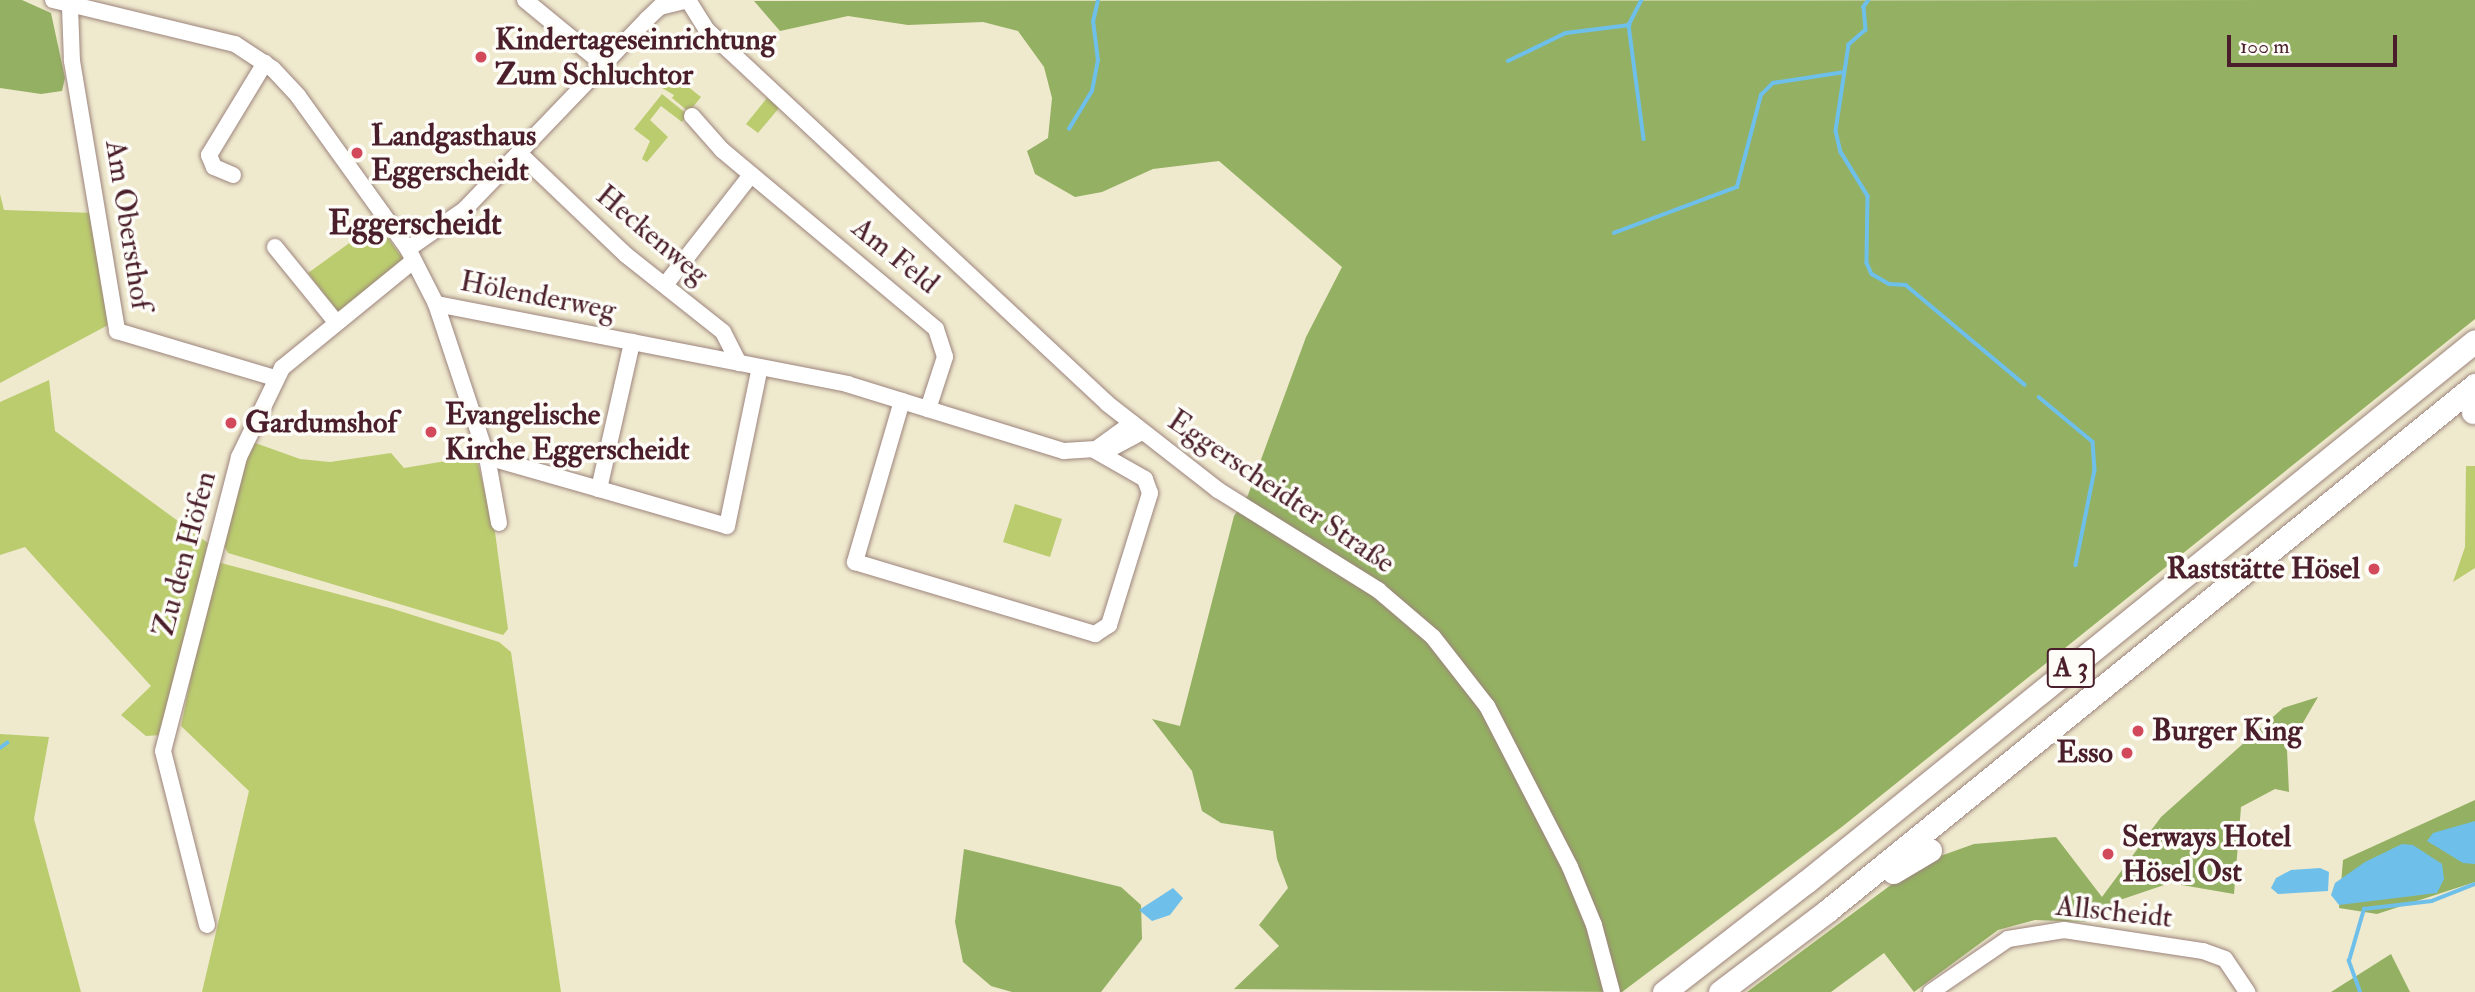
<!DOCTYPE html>
<meta charset="utf-8">
<style>
body{margin:0}
#map{position:relative;width:2475px;height:992px;overflow:hidden;background:#efe9ce;font-family:"IM FELL Double Pica",serif}
div>[style]{position:absolute}
.green>*{inset:0;background:#bbcc6f}
.forest>*{inset:0;background:#94b062}
.water>*{inset:0;background:#6ec0ea}
.stream>*{height:3.5px;margin:-1.75px;padding:0 1.75px;transform-origin:1.75px;border-radius:1.75px;background:#6ec0ea}
.roads{filter:drop-shadow(0 0 2px #9c847c) drop-shadow(0 0 2px #9c847c)}
.minor>*{height:16px;margin:-8px;padding:0 8px;transform-origin:8px;border-radius:8px;background:#fff}
.highway>*{height:23px;margin:-11.5px;padding:0 11.5px;transform-origin:11.5px;border-radius:11.5px;background:#fff}
.dots>*{width:19px;height:19px;translate:-50% -50%;box-sizing:border-box;border:4px solid #fdfcf7;border-radius:50%}
span{translate:-50% -50%;white-space:nowrap;text-align:center;line-height:1.15;-webkit-text-stroke:7px #fdfcf7;paint-order:stroke}
.shield-label span{padding:2px 5px;background:#fdfcf7;border:2px solid;border-radius:5px;-webkit-text-stroke-width:0}
.shield-label{font-size:28px;color:#4a1f2b;font-weight:700}
.poi-label{font-size:30px;color:#4a1f2b;font-weight:700}
.left{translate:0 -50%;text-align:left}
.right{translate:-100% -50%;text-align:right}
.street-label{font-size:30px;color:#4a1f2b}
.quarter-label{font-size:33px;color:#4a1f2b;font-weight:700}
.scale{position:absolute;left:2227px;top:35px;width:170px;height:32px;box-sizing:border-box;border:4px solid #4a1f2b;border-top:0;padding-left:9px;font-size:21px;line-height:24px;white-space:nowrap;color:#4a1f2b;-webkit-text-stroke:5px #fdfcf7;paint-order:stroke}
</style>
<div id="map">
<div class="green">
<i style="clip-path:polygon(668px 71px,701px 97px,689px 112px,672px 98px,674px 95px,657px 85px)"></i>
<i style="clip-path:polygon(662px 94px,688px 115px,682px 122px,661px 106px,650px 120px,668px 137px,647px 162px,642px 159px,650px 141px,634px 129px)"></i>
<i style="clip-path:polygon(767px 98px,779px 108px,758px 133px,746px 124px)"></i>
<i style="clip-path:polygon(0 194px,4px 210px,95px 213px,111px 317px,108px 325px,0 383px)"></i>
<i style="clip-path:polygon(377px 223px,404px 260px,339px 313px,308px 273px)"></i>
<i style="clip-path:polygon(49px 380px,55px 431px,208px 543px,160px 735px,146px 736px,121px 715px,151px 686px,25px 547px,0 555px,0 402px)"></i>
<i style="clip-path:polygon(250px 441px,300px 459px,330px 462px,391px 453px,404px 468px,476px 456px,495px 532px,508px 629px,503px 635px,228px 553px,222px 542px)"></i>
<i style="clip-path:polygon(2466px 466px,2475px 466px,2475px 568px,2453px 582px,2465px 547px)"></i>
<i style="clip-path:polygon(1015px 504px,1062px 519px,1050px 557px,1003px 542px)"></i>
<i style="clip-path:polygon(221px 563px,390px 608px,499px 642px,511px 652px,561px 992px,202px 992px,249px 791px,181px 726px,214px 565px)"></i>
<i style="clip-path:polygon(0 734px,49px 737px,34px 819px,81px 992px,0 992px)"></i>
</div>
<div class="forest">
<i style="clip-path:polygon(0 0,22px 0,51px 13px,65px 78px,62px 91px,41px 94px,0 88px)"></i>
<i style="clip-path:polygon(2475px 0,2475px 319px,1843px 826px,1622px 992px,1234px 989px,1279px 946px,1259px 925px,1288px 888px,1277px 859px,1273px 831px,1221px 823px,1202px 811px,1192px 771px,1152px 719px,1180px 726px,1234px 516px,1248px 495px,1306px 337px,1342px 267px,1219px 161px,1153px 169px,1102px 192px,1075px 197px,1035px 174px,1027px 151px,1048px 138px,1052px 98px,1044px 67px,1018px 31px,983px 22px,908px 25px,848px 16px,780px 31px,754px 1px)"></i>
<i style="clip-path:polygon(2318px 697px,2287px 750px,2289px 792px,2275px 789px,2241px 807px,2234px 894px,2170px 883px,2114px 902px,2086px 922px,2035px 920px,1998px 930px,1914px 992px,1884px 953px,1831px 992px,1747px 992px,1903px 876px,1932px 859px,1974px 844px,2056px 837px,2102px 897px,2161px 817px,2283px 708px)"></i>
<i style="clip-path:polygon(2475px 800px,2475px 882px,2377px 914px,2339px 908px,2343px 860px)"></i>
<i style="clip-path:polygon(964px 849px,1121px 887px,1141px 905px,1142px 939px,1101px 992px,1012px 992px,991px 986px,963px 962px,955px 922px)"></i>
<i style="clip-path:polygon(2391px 954px,2410px 992px,2331px 992px)"></i>
</div>
<div class="water">
<i style="clip-path:polygon(2475px 821px,2475px 864px,2463px 863px,2427px 841px,2433px 833px)"></i>
<i style="clip-path:polygon(2402px 844px,2413px 845px,2442px 864px,2444px 879px,2437px 893px,2339px 905px,2331px 895px,2335px 883px,2365px 862px)"></i>
<i style="clip-path:polygon(2320px 868px,2329px 872px,2328px 891px,2278px 894px,2271px 888px,2276px 878px,2291px 870px)"></i>
<i style="clip-path:polygon(1173px 888px,1183px 898px,1170px 915px,1152px 921px,1139px 910px)"></i>
</div>
<div class="stream">
<i style="left:1642px;top:0;width:28px;rotate:117deg"></i>
<i style="left:1629px;top:25px;width:115px;rotate:82.5deg"></i>
<i style="left:1869px;top:0;width:9px;rotate:126deg"></i>
<i style="left:1864px;top:7px;width:23px;rotate:85deg"></i>
<i style="left:1866px;top:30px;width:23px;rotate:139deg"></i>
<i style="left:1849px;top:45px;width:87px;rotate:98.6deg"></i>
<i style="left:1836px;top:131px;width:22px;rotate:77deg"></i>
<i style="left:1841px;top:152px;width:52px;rotate:58.5deg"></i>
<i style="left:1868px;top:196px;width:67px;rotate:90.9deg"></i>
<i style="left:1867px;top:263px;width:12px;rotate:66deg"></i>
<i style="left:1872px;top:274px;width:20px;rotate:30deg"></i>
<i style="left:1889px;top:284px;width:17px;rotate:3deg"></i>
<i style="left:1906px;top:285px;width:155px;rotate:40deg"></i>
<i style="left:1508px;top:61px;width:64px;rotate:-25.8deg"></i>
<i style="left:1566px;top:33px;width:64px;rotate:-7.2deg"></i>
<i style="left:1069px;top:129px;width:44px;rotate:-58.8deg"></i>
<i style="left:1092px;top:91px;width:31px;rotate:-79deg"></i>
<i style="left:1098px;top:61px;width:39px;rotate:-97deg"></i>
<i style="left:1093px;top:22px;width:23px;rotate:-77deg"></i>
<i style="left:1614px;top:233px;width:131px;rotate:-20.5deg"></i>
<i style="left:1737px;top:187px;width:95px;rotate:-75.4deg"></i>
<i style="left:1761px;top:95px;width:17px;rotate:-45deg"></i>
<i style="left:1773px;top:83px;width:72px;rotate:-8.8deg"></i>
<i style="left:2039px;top:397px;width:70px;rotate:39.8deg"></i>
<i style="left:2093px;top:442px;width:28px;rotate:86deg"></i>
<i style="left:2095px;top:470px;width:97px;rotate:101.3deg"></i>
<i style="left:0;top:748px;width:9px;rotate:-36deg"></i>
<i style="left:2360px;top:992px;width:33px;rotate:-110deg"></i>
<i style="left:2349px;top:961px;width:54px;rotate:-73.9deg"></i>
<i style="left:2364px;top:909px;width:68px;rotate:-6.7deg"></i>
<i style="left:2432px;top:901px;width:46px;rotate:-21.6deg"></i>
</div>
<div class="roads">
<div class="minor">
<i style="left:53px;top:0;width:187px;rotate:13.6deg"></i>
<i style="left:235px;top:44px;width:45px;rotate:33.3deg"></i>
<i style="left:273px;top:69px;width:37px;rotate:47deg"></i>
<i style="left:298px;top:96px;width:188px;rotate:54.3deg"></i>
<i style="left:408px;top:249px;width:62px;rotate:63deg"></i>
<i style="left:436px;top:304px;width:161px;rotate:71.6deg"></i>
<i style="left:487px;top:457px;width:67px;rotate:79.7deg"></i>
<i style="left:525px;top:0;width:102px;rotate:39.4deg"></i>
<i style="left:688px;top:0;width:34px;rotate:58deg"></i>
<i style="left:706px;top:29px;width:550px;rotate:43.01deg"></i>
<i style="left:1108px;top:404px;width:140px;rotate:38deg"></i>
<i style="left:1218px;top:490px;width:189px;rotate:32deg"></i>
<i style="left:1378px;top:590px;width:72px;rotate:40.5deg"></i>
<i style="left:1433px;top:637px;width:88px;rotate:52deg"></i>
<i style="left:1487px;top:706px;width:181px;rotate:62.7deg"></i>
<i style="left:1570px;top:867px;width:63px;rotate:67.5deg"></i>
<i style="left:1594px;top:925px;width:69px;rotate:75deg"></i>
<i style="left:70px;top:7px;width:54px;rotate:87.9deg"></i>
<i style="left:72px;top:61px;width:274px;rotate:80.5deg"></i>
<i style="left:117px;top:331px;width:165px;rotate:16.6deg"></i>
<i style="left:692px;top:116px;width:45px;rotate:48.6deg"></i>
<i style="left:722px;top:150px;width:279px;rotate:39.9deg"></i>
<i style="left:936px;top:329px;width:29px;rotate:72deg"></i>
<i style="left:945px;top:357px;width:55px;rotate:108.1deg"></i>
<i style="left:520px;top:154px;width:146px;rotate:43.6deg"></i>
<i style="left:626px;top:255px;width:124px;rotate:38.4deg"></i>
<i style="left:723px;top:332px;width:35px;rotate:63deg"></i>
<i style="left:233px;top:175px;width:21px;rotate:-157deg"></i>
<i style="left:214px;top:167px;width:13px;rotate:-113deg"></i>
<i style="left:209px;top:155px;width:108px;rotate:-58.7deg"></i>
<i style="left:275px;top:247px;width:97px;rotate:50.9deg"></i>
<i style="left:408px;top:249px;width:68px;rotate:-34.9deg"></i>
<i style="left:464px;top:210px;width:265px;rotate:-46.2deg"></i>
<i style="left:647px;top:19px;width:18px;rotate:-43deg"></i>
<i style="left:660px;top:7px;width:29px;rotate:-14deg"></i>
<i style="left:665px;top:285px;width:140px;rotate:-52deg"></i>
<i style="left:436px;top:304px;width:419px;rotate:11deg"></i>
<i style="left:847px;top:384px;width:227px;rotate:17.2deg"></i>
<i style="left:1064px;top:451px;width:48px;rotate:-3.6deg"></i>
<i style="left:1112px;top:448px;width:34px;rotate:-28deg"></i>
<i style="left:902px;top:401px;width:168px;rotate:106.3deg"></i>
<i style="left:855px;top:562px;width:251px;rotate:16.7deg"></i>
<i style="left:1095px;top:634px;width:17px;rotate:-33deg"></i>
<i style="left:1109px;top:625px;width:138px;rotate:-72.7deg"></i>
<i style="left:1150px;top:493px;width:15px;rotate:-110deg"></i>
<i style="left:1145px;top:479px;width:59px;rotate:-150.4deg"></i>
<i style="left:1099px;top:447px;width:41px;rotate:-36deg"></i>
<i style="left:487px;top:457px;width:116px;rotate:15.9deg"></i>
<i style="left:599px;top:489px;width:151px;rotate:-77.3deg"></i>
<i style="left:599px;top:489px;width:133px;rotate:16.1deg"></i>
<i style="left:727px;top:526px;width:162px;rotate:-78.3deg"></i>
<i style="left:207px;top:925px;width:179px;rotate:-104.2deg"></i>
<i style="left:163px;top:751px;width:304px;rotate:-75.5deg"></i>
<i style="left:239px;top:457px;width:99px;rotate:-64.2deg"></i>
<i style="left:282px;top:368px;width:169px;rotate:-39.2deg"></i>
<i style="left:1931px;top:992px;width:93px;rotate:-34.5deg"></i>
<i style="left:2008px;top:939px;width:57px;rotate:-9.1deg"></i>
<i style="left:2064px;top:930px;width:141px;rotate:8.6deg"></i>
<i style="left:2203px;top:951px;width:23px;rotate:20deg"></i>
<i style="left:2225px;top:959px;width:40px;rotate:56deg"></i>
</div>
<div class="highway">
<i style="left:2473px;top:412px;width:4px;rotate:-56deg"></i>
<i style="left:1893px;top:872px;width:43px;rotate:-30.7deg"></i>
<i style="left:1664px;top:992px;width:180px;rotate:-37.8deg"></i>
<i style="left:1806px;top:882px;width:860px;rotate:-38.96deg"></i>
<i style="left:1720px;top:992px;width:134px;rotate:-37.1deg"></i>
<i style="left:1827px;top:911px;width:835px;rotate:-39.07deg"></i>
</div>
</div>
<div class="dots">
<i style="left:481px;top:57px;background:#d1495b"></i>
<i style="left:357px;top:153px;background:#d1495b"></i>
<i style="left:231px;top:423px;background:#d1495b"></i>
<i style="left:431px;top:432px;background:#d1495b"></i>
<i style="left:2374px;top:569px;background:#d1495b"></i>
<i style="left:2138px;top:731px;background:#d1495b"></i>
<i style="left:2127px;top:753px;background:#d1495b"></i>
<i style="left:2108px;top:854px;background:#d1495b"></i>
</div>
<div class="shield-label">
<span style="left:2071px;top:668px">A 3</span>
</div>
<div class="poi-label">
<span class="left" style="left:495px;top:57px">Kindertageseinrichtung<br>Zum Schluchtor</span>
<span class="left" style="left:371px;top:153px">Landgasthaus<br>Eggerscheidt</span>
<span class="left" style="left:445px;top:432px">Evangelische<br>Kirche Eggerscheidt</span>
<span class="left" style="left:245px;top:423px">Gardumshof</span>
<span class="right" style="left:2360px;top:569px">Raststätte Hösel</span>
<span class="left" style="left:2152px;top:731px">Burger King</span>
<span class="right" style="left:2113px;top:753px">Esso</span>
<span class="left" style="left:2122px;top:854px">Serways Hotel<br>Hösel Ost</span>
</div>
<div class="street-label">
<span style="left:128px;top:225px;rotate:81deg">Am Obersthof</span>
<span style="left:652px;top:235px;rotate:40deg">Heckenweg</span>
<span style="left:895px;top:256px;rotate:39deg">Am Feld</span>
<span style="left:538px;top:296px;rotate:11deg">Hölenderweg</span>
<span style="left:1281px;top:492px;rotate:34deg">Eggerscheidter Straße</span>
<span style="left:185px;top:554px;rotate:-75deg">Zu den Höfen</span>
<span style="left:2114px;top:912px;rotate:6deg">Allscheidt</span>
</div>
<div class="quarter-label">
<span style="left:415px;top:224px">Eggerscheidt</span>
</div>
<div class="scale">100 m</div>
</div>
